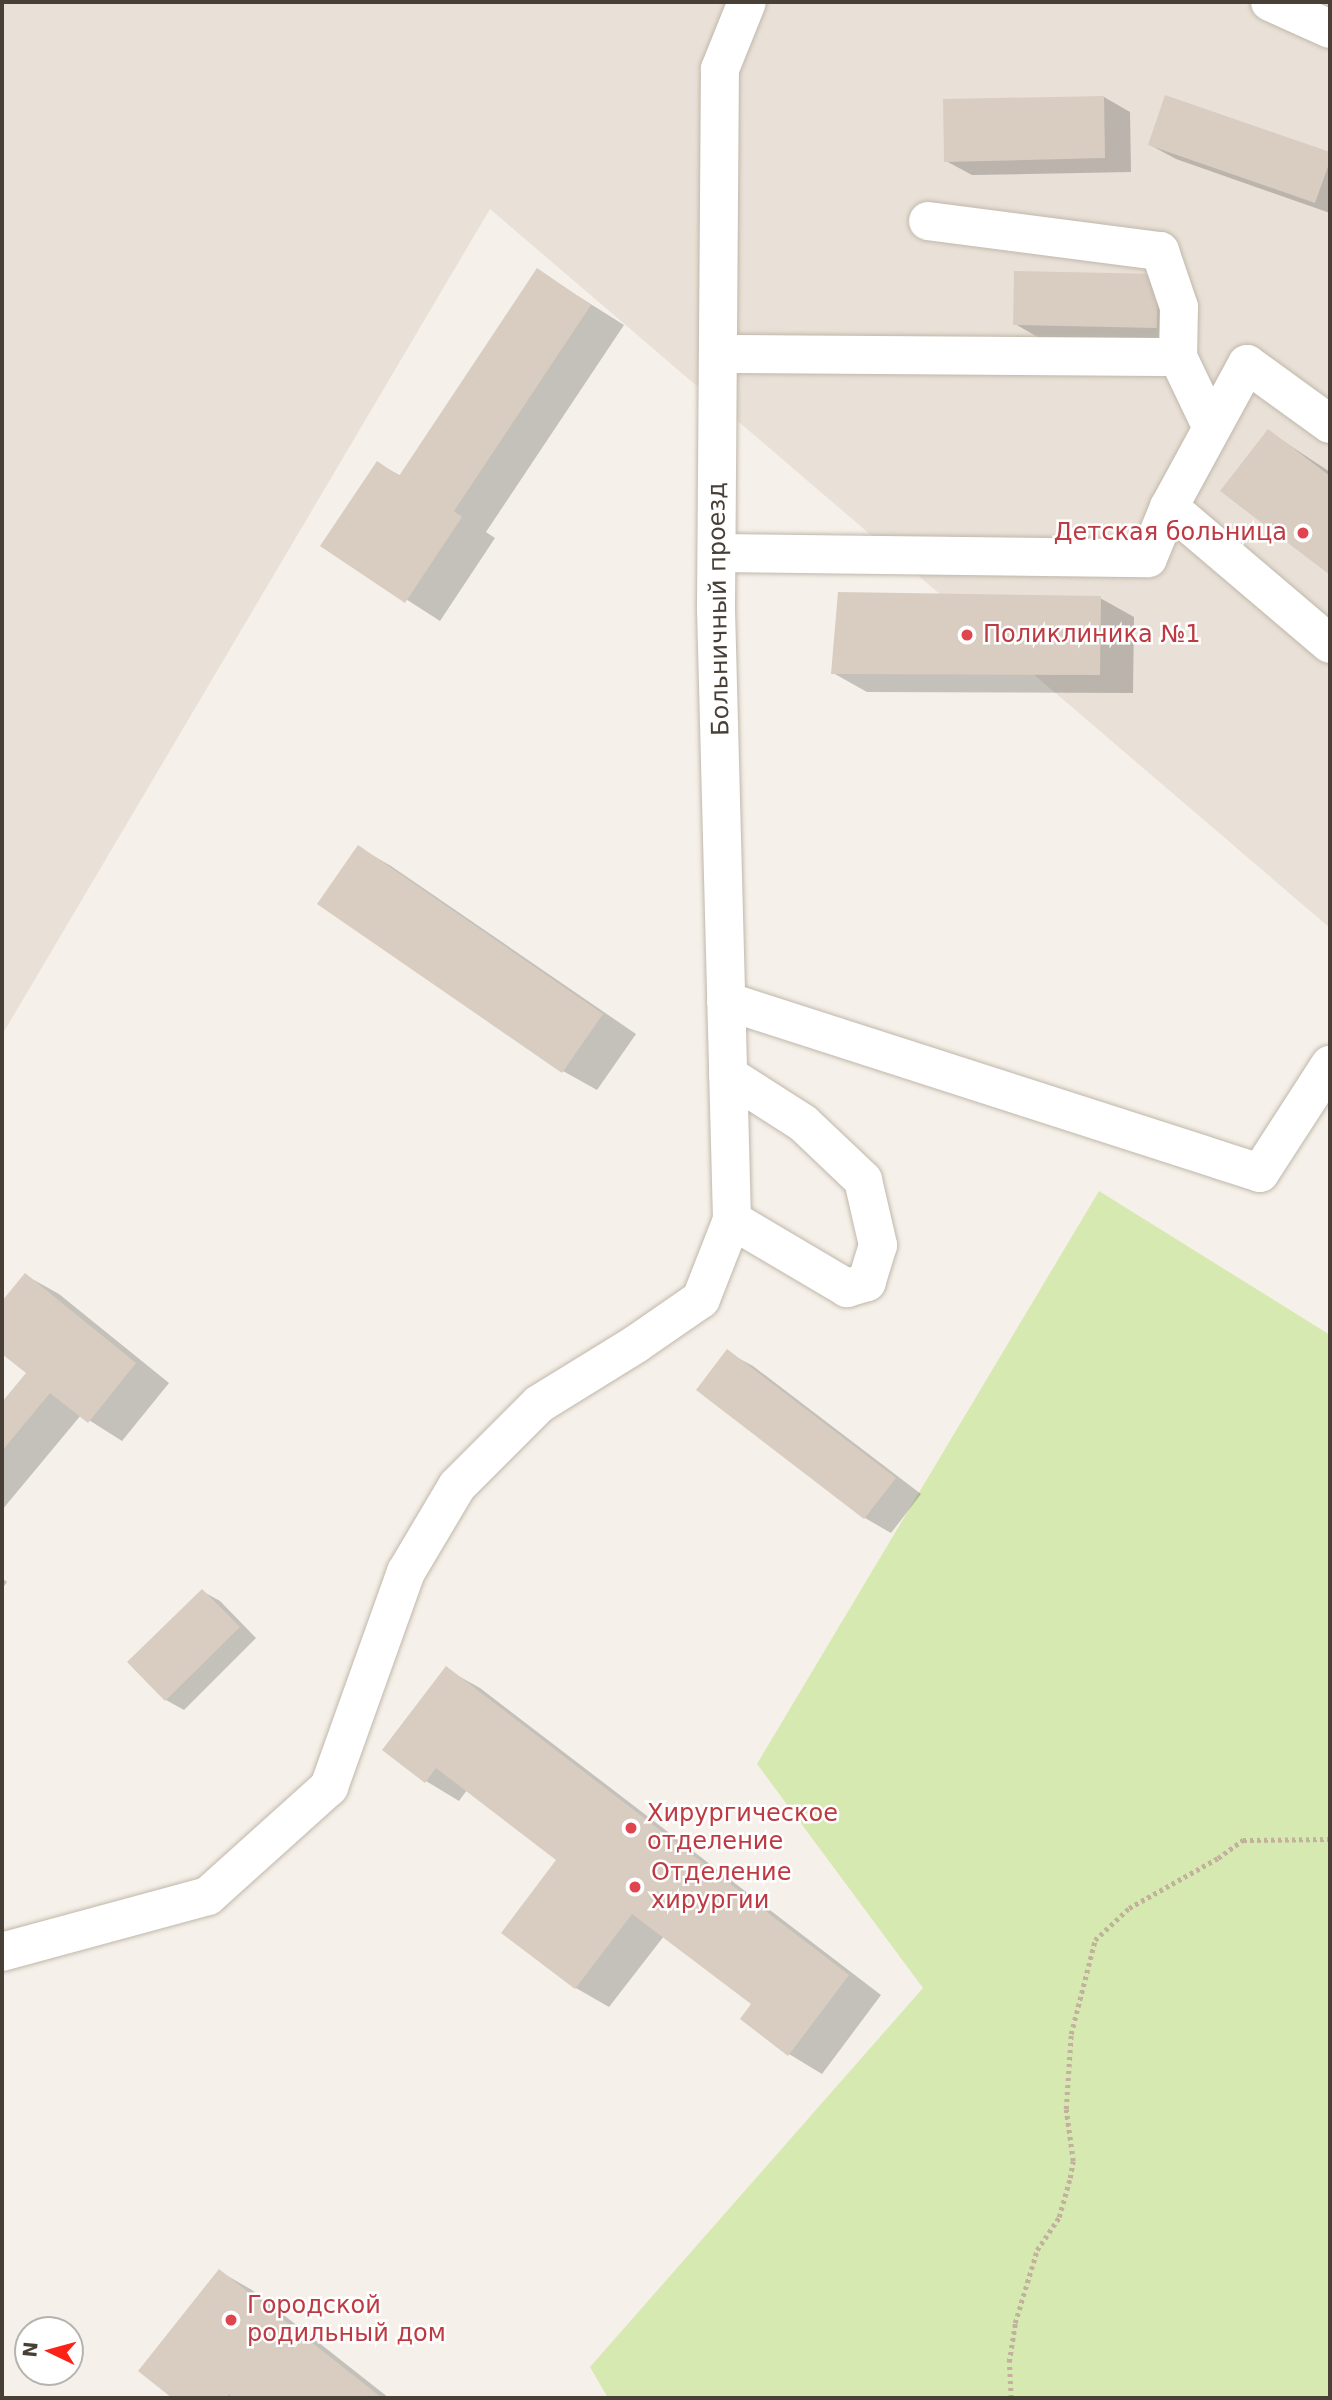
<!DOCTYPE html>
<meta charset="utf-8">
<style>
body{margin:0}
#map{position:relative;width:1332px;height:2400px;overflow:hidden;background:#f5f0e9;font-family:"DejaVu Sans",sans-serif}
div>[style]{position:absolute}
.residential>*{inset:0;background:#e9e1d7}
.green>*{inset:0;background:#d6e9b1}
.shadow>*{inset:0;background:#0003}
.building>*{inset:0;background:#d9cdc1}
.path>*{height:4.5px;margin-top:-2.25px;transform-origin:0;background:repeating-linear-gradient(90deg,#c2b19c 0 3.5px,transparent 0 7px)}
.roads{filter:drop-shadow(0 0 2px #c0b7ab) drop-shadow(0 0 2px #c0b7ab)}
.minor>*{height:38px;margin:-19px;padding:0 19px;transform-origin:19px;border-radius:19px;background:#fff}
.dots>*{width:19px;height:19px;translate:-50% -50%;box-sizing:border-box;border:4px solid #fff;border-radius:50%}
span{translate:-50% -50%;white-space:nowrap;text-align:center;line-height:1.15;-webkit-text-stroke:5px #fff;paint-order:stroke}
.health-label{font-size:24px;color:#be3a42}
.right{translate:-100% -50%;text-align:right}
.left{translate:0 -50%;text-align:left}
.street-label{font-size:24px;color:#484037}
.frame{position:absolute;inset:0;border:4px solid #484037;pointer-events:none}
.north{position:absolute;left:14px;top:2316px;width:70px;height:70px;box-sizing:border-box;background:#fff;border:2px solid #b6b3af;border-radius:50%;rotate:275deg;font-size:19px;font-weight:700;line-height:28px;text-align:center;color:#484037}
.north::after{content:'';display:block;margin:auto;width:24px;height:32px;background:#fd2218;clip-path:polygon(50% 0,100% 100%,50% 72%,0 100%)}
</style>
<div id="map">
<div class="residential">
<i style="clip-path:polygon(2px 2px,1330px 2px,1330px 928px,490px 209px,2px 1035px)"></i>
</div>
<div class="green">
<i style="clip-path:polygon(1099px 1191px,1330px 1335px,1330px 2398px,608px 2398px,590px 2367px,923px 1988px,757px 1764px)"></i>
</div>
<div class="shadow">
<i style="clip-path:polygon(1104px 97px,1130px 112px,1131px 172px,972px 175px,946px 161px)"></i>
<i style="clip-path:polygon(1167px 97px,1330px 154px,1330px 213px,1176px 159px,1150px 145px)"></i>
<i style="clip-path:polygon(538px 271px,624px 325px,486px 532px,495px 538px,440px 621px,322px 545px,377px 463px,401px 476px)"></i>
<i style="clip-path:polygon(1183px 291px,1182px 342px,1041px 339px,1015px 324px)"></i>
<i style="clip-path:polygon(1268px 431px,1330px 472px,1330px 573px,1222px 491px)"></i>
<i style="clip-path:polygon(1100px 598px,1134px 617px,1133px 693px,867px 692px,833px 673px)"></i>
<i style="clip-path:polygon(358px 847px,391px 866px,636px 1034px,597px 1090px,563px 1071px,320px 904px)"></i>
<i style="clip-path:polygon(25px 1275px,59px 1294px,169px 1383px,122px 1441px,81px 1415px,2px 1510px,2px 1405px,28px 1373px,2px 1352px,2px 1304px)"></i>
<i style="clip-path:polygon(727px 1352px,753px 1366px,921px 1494px,891px 1533px,865px 1518px,698px 1390px)"></i>
<i style="clip-path:polygon(2px 1578px,7px 1582px,2px 1589px)"></i>
<i style="clip-path:polygon(202px 1591px,220px 1601px,256px 1638px,184px 1710px,166px 1700px,130px 1662px)"></i>
<i style="clip-path:polygon(446px 1669px,480px 1688px,881px 1995px,822px 2074px,789px 2054px,753px 2004px,664px 1936px,609px 2007px,576px 1988px,559px 1860px,467px 1790px,459px 1801px,426px 1781px)"></i>
<i style="clip-path:polygon(219px 2271px,252px 2290px,389px 2398px,175px 2398px,140px 2371px)"></i>
</div>
<div class="building">
<i style="clip-path:polygon(1165px 95px,1330px 152px,1330px 161px,1315px 203px,1148px 145px)"></i>
<i style="clip-path:polygon(1104px 96px,1105px 158px,944px 162px,943px 99px)"></i>
<i style="clip-path:polygon(537px 268px,591px 305px,454px 511px,462px 517px,405px 603px,320px 546px,377px 461px,399px 476px)"></i>
<i style="clip-path:polygon(1014px 271px,1158px 274px,1157px 328px,1013px 325px)"></i>
<i style="clip-path:polygon(1268px 429px,1330px 476px,1330px 575px,1220px 491px)"></i>
<i style="clip-path:polygon(838px 592px,1101px 596px,1100px 675px,831px 674px)"></i>
<i style="clip-path:polygon(358px 845px,603px 1014px,562px 1073px,317px 904px)"></i>
<i style="clip-path:polygon(25px 1273px,136px 1363px,88px 1423px,50px 1393px,2px 1451px,2px 1402px,26px 1373px,2px 1354px,2px 1301px)"></i>
<i style="clip-path:polygon(727px 1349px,896px 1478px,864px 1519px,696px 1390px)"></i>
<i style="clip-path:polygon(202px 1589px,240px 1627px,165px 1701px,127px 1662px)"></i>
<i style="clip-path:polygon(446px 1666px,849px 1975px,788px 2056px,740px 2019px,751px 2004px,632px 1914px,575px 1989px,501px 1933px,556px 1860px,436px 1768px,425px 1783px,382px 1750px)"></i>
<i style="clip-path:polygon(219px 2269px,382px 2398px,233px 2398px,229px 2394px,226px 2398px,172px 2398px,138px 2371px)"></i>
</div>
<div class="path">
<i style="left:1011px;top:2398px;width:36px;rotate:-93deg"></i>
<i style="left:1009px;top:2362px;width:39px;rotate:-81deg"></i>
<i style="left:1015px;top:2323px;width:76px;rotate:-73.2deg"></i>
<i style="left:1037px;top:2250px;width:40px;rotate:-56deg"></i>
<i style="left:1059px;top:2217px;width:41px;rotate:-74.2deg"></i>
<i style="left:1070px;top:2178px;width:17px;rotate:-80deg"></i>
<i style="left:1073px;top:2161px;width:52px;rotate:-97.7deg"></i>
<i style="left:1066px;top:2109px;width:75px;rotate:-86.2deg"></i>
<i style="left:1071px;top:2034px;width:97px;rotate:-75.7deg"></i>
<i style="left:1095px;top:1940px;width:47px;rotate:-43.3deg"></i>
<i style="left:1129px;top:1908px;width:102px;rotate:-29.3deg"></i>
<i style="left:1218px;top:1858px;width:31px;rotate:-36deg"></i>
<i style="left:1243px;top:1840px;width:87px;rotate:-0.7deg"></i>
</div>
<div class="roads">
<div class="minor">
<i style="left:1270px;top:2px;width:66px;rotate:24.2deg"></i>
<i style="left:928px;top:221px;width:234px;rotate:7.4deg"></i>
<i style="left:1160px;top:251px;width:59px;rotate:71.3deg"></i>
<i style="left:1179px;top:307px;width:50px;rotate:91.1deg"></i>
<i style="left:718px;top:354px;width:460px;rotate:0.4deg"></i>
<i style="left:1178px;top:357px;width:76px;rotate:64.4deg"></i>
<i style="left:1169px;top:507px;width:211px;rotate:40.4deg"></i>
<i style="left:717px;top:553px;width:431px;rotate:0.7deg"></i>
<i style="left:1148px;top:558px;width:55px;rotate:-67.6deg"></i>
<i style="left:1169px;top:507px;width:163px;rotate:-61.4deg"></i>
<i style="left:1247px;top:364px;width:102px;rotate:35.9deg"></i>
<i style="left:726px;top:1001px;width:561px;rotate:17.85deg"></i>
<i style="left:1260px;top:1173px;width:129px;rotate:-57.1deg"></i>
<i style="left:728px;top:1075px;width:89px;rotate:32.6deg"></i>
<i style="left:803px;top:1123px;width:83px;rotate:43.5deg"></i>
<i style="left:863px;top:1180px;width:67px;rotate:77deg"></i>
<i style="left:878px;top:1245px;width:39px;rotate:107deg"></i>
<i style="left:867px;top:1282px;width:21px;rotate:163deg"></i>
<i style="left:847px;top:1288px;width:134px;rotate:-149.4deg"></i>
<i style="left:2px;top:1952px;width:213px;rotate:-15.2deg"></i>
<i style="left:208px;top:1896px;width:163px;rotate:-42deg"></i>
<i style="left:329px;top:1787px;width:228px;rotate:-70.3deg"></i>
<i style="left:406px;top:1572px;width:100px;rotate:-59.3deg"></i>
<i style="left:457px;top:1486px;width:116px;rotate:-45deg"></i>
<i style="left:539px;top:1404px;width:114px;rotate:-31.7deg"></i>
<i style="left:636px;top:1344px;width:79px;rotate:-34.7deg"></i>
<i style="left:701px;top:1299px;width:85px;rotate:-68.6deg"></i>
<i style="left:732px;top:1220px;width:611px;rotate:-91.5deg"></i>
<i style="left:716px;top:609px;width:540px;rotate:-89.58deg"></i>
<i style="left:720px;top:69px;width:72px;rotate:-68.1deg"></i>
</div>
</div>
<div class="dots">
<i style="left:1303px;top:533px;background:#e0444e"></i>
<i style="left:967px;top:635px;background:#e0444e"></i>
<i style="left:631px;top:1828px;background:#e0444e"></i>
<i style="left:635px;top:1887px;background:#e0444e"></i>
<i style="left:231px;top:2320px;background:#e0444e"></i>
</div>
<div class="health-label">
<span class="right" style="left:1287px;top:533px">Детская больница</span>
<span class="left" style="left:983px;top:635px">Поликлиника №1</span>
<span class="left" style="left:647px;top:1828px">Хирургическое<br>отделение</span>
<span class="left" style="left:651px;top:1887px">Отделение<br>хирургии</span>
<span class="left" style="left:247px;top:2320px">Городской<br>родильный дом</span>
</div>
<div class="street-label">
<span style="left:719px;top:609px;rotate:-91deg">Больничный проезд</span>
</div>
<div class="frame"></div>
<div class="north">N</div>
</div>
